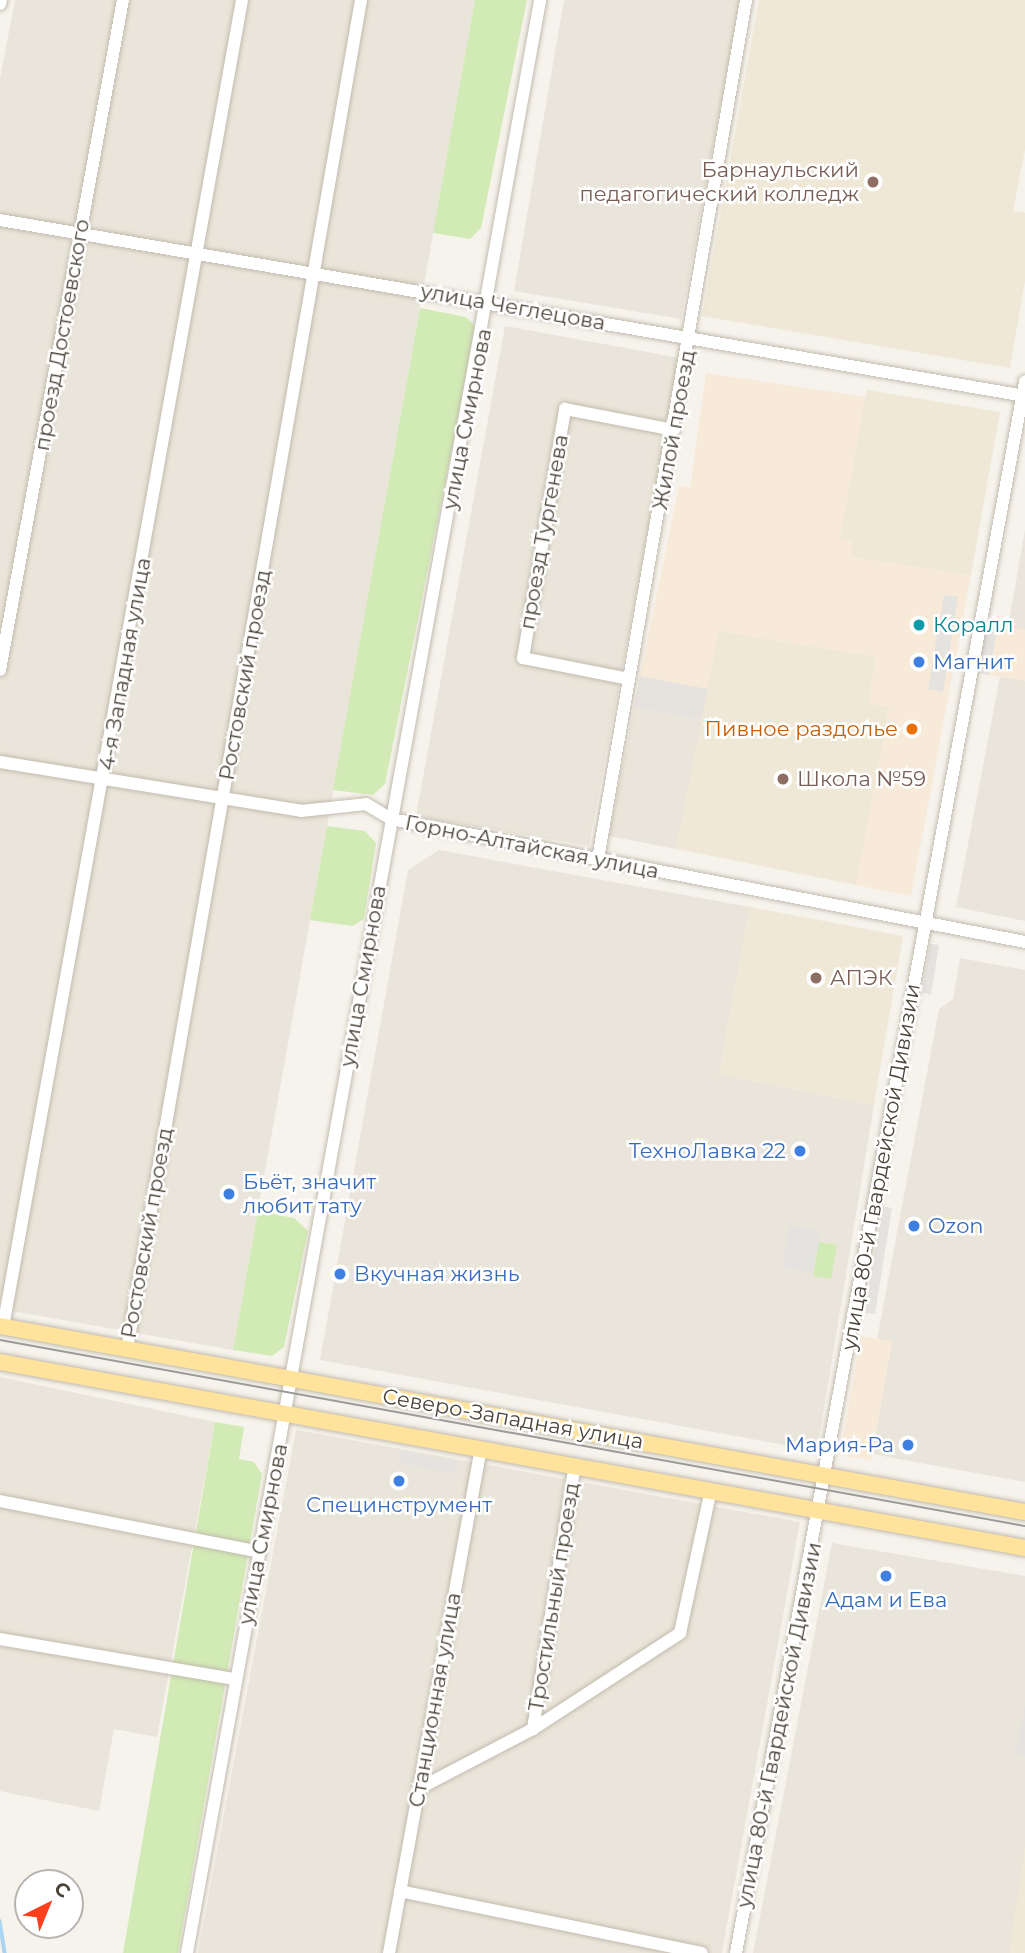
<!DOCTYPE html>
<meta charset="utf-8">
<style>
body{margin:0}
#map{position:relative;width:1025px;height:1953px;overflow:hidden;background:#f6f3ec;font-family:Montserrat,sans-serif}
div>[style]{position:absolute}
.residential>*{inset:0;background:#eae5da}
.commercial>*{inset:0;background:#f7ead8}
.industrial>*{inset:0;background:#e6e2dd}
.education>*{inset:0;background:#efe8d6}
.green>*{inset:0;background:#d2eab5}
.parking>*{inset:0;background:#e5e3e0}
.stream>*{height:3.5px;margin:-1.75px;padding:0 1.75px;transform-origin:1.75px;border-radius:1.75px;background:#a9d4f2}
.roads{filter:drop-shadow(0 0 2px #c2bbae) drop-shadow(0 0 2px #c2bbae)}
.minor>*{height:12px;margin:-6px;padding:0 6px;transform-origin:6px;border-radius:6px;background:#fff}
.major>*{height:16px;margin:-8px;padding:0 8px;transform-origin:8px;border-radius:8px;background:#ffe39c}
.tram>*{height:2px;margin:-1px;padding:0 1px;transform-origin:1px;border-radius:1px;background:#9a9a9a}
.dots>*{width:19px;height:19px;translate:-50% -50%;box-sizing:border-box;border:4px solid #fff;border-radius:50%}
span{translate:-50% -50%;white-space:nowrap;text-align:center;line-height:1.15;-webkit-text-stroke:5px #fff;paint-order:stroke}
.education-label{font-size:21px;color:#785e54}
.right{translate:-100% -50%;text-align:right}
.left{translate:0 -50%;text-align:left}
.street-label{font-size:21px;color:#4b4439}
.culture-label{font-size:21px;color:#0d838f}
.shop-label{font-size:21px;color:#366cbe}
.food-label{font-size:21px;color:#c56008}
.north{position:absolute;left:14px;top:1869px;width:70px;height:70px;box-sizing:border-box;background:#fff;border:2px solid #b7b4b0;border-radius:50%;rotate:43deg;font-size:19px;font-weight:700;line-height:28px;text-align:center;color:#4b4439}
.north::after{content:'';display:block;margin:auto;width:24px;height:32px;background:#fc3f1d;clip-path:polygon(50% 0,100% 100%,50% 72%,0 100%)}
</style>
<div id="map">
<div class="residential">
<i style="clip-path:polygon(15px 0,475px 0,233px 1350px,0 1309px,0 79px)"></i>
<i style="clip-path:polygon(564px 0,740px 0,681px 319px,514px 291px)"></i>
<i style="clip-path:polygon(505px 326px,680px 358px,589px 846px,416px 816px)"></i>
<i style="clip-path:polygon(1025px 530px,1025px 630px,1008px 627px)"></i>
<i style="clip-path:polygon(1000px 677px,1025px 681px,1025px 921px,956px 907px)"></i>
<i style="clip-path:polygon(634px 708px,702px 720px,676px 849px,609px 836px)"></i>
<i style="clip-path:polygon(439px 850px,750px 907px,719px 1074px,874px 1105px,817px 1451px,320px 1360px,408px 870px)"></i>
<i style="clip-path:polygon(960px 958px,1025px 970px,1025px 1482px,872px 1454px,892px 1342px,877px 1339px,939px 1009px,953px 999px)"></i>
<i style="clip-path:polygon(0 1377px,215px 1422px,157px 1737px,114px 1729px,99px 1811px,0 1791px)"></i>
<i style="clip-path:polygon(296px 1430px,800px 1522px,722px 1953px,198px 1953px)"></i>
<i style="clip-path:polygon(832px 1543px,1025px 1576px,1025px 1953px,753px 1953px)"></i>
</div>
<div class="commercial">
<i style="clip-path:polygon(706px 373px,866px 397px,840px 538px,853px 541px,851px 557px,971px 575px,911px 896px,856px 885px,889px 708px,869px 705px,875px 657px,720px 631px,708px 689px,640px 676px,679px 486px,690px 488px)"></i>
<i style="clip-path:polygon(987px 624px,1025px 630px,1025px 681px,977px 673px)"></i>
<i style="clip-path:polygon(861px 1336px,892px 1341px,871px 1460px,840px 1455px)"></i>
</div>
<div class="industrial">
<i style="clip-path:polygon(640px 676px,708px 689px,702px 720px,634px 708px)"></i>
</div>
<div class="education">
<i style="clip-path:polygon(759px 0,1025px 0,1025px 150px,1013px 211px,1025px 213px,1025px 281px,1010px 368px,702px 316px)"></i>
<i style="clip-path:polygon(867px 390px,1000px 412px,971px 575px,851px 557px,853px 541px,840px 539px)"></i>
<i style="clip-path:polygon(719px 631px,875px 657px,869px 704px,889px 707px,856px 885px,676px 849px)"></i>
<i style="clip-path:polygon(750px 907px,903px 936px,874px 1105px,719px 1074px)"></i>
<i style="clip-path:polygon(1025px 1844px,1025px 1953px,1009px 1953px,1021px 1874px)"></i>
</div>
<div class="green">
<i style="clip-path:polygon(475px 0,527px 0,481px 228px,470px 239px,433px 233px)"></i>
<i style="clip-path:polygon(420px 308px,466px 317px,476px 327px,385px 784px,373px 795px,333px 790px)"></i>
<i style="clip-path:polygon(327px 826px,365px 831px,376px 843px,364px 919px,352px 926px,310px 920px)"></i>
<i style="clip-path:polygon(258px 1211px,294px 1218px,308px 1231px,284px 1347px,272px 1356px,233px 1350px)"></i>
<i style="clip-path:polygon(819px 1242px,837px 1245px,831px 1279px,813px 1276px)"></i>
<i style="clip-path:polygon(215px 1422px,244px 1427px,239px 1459px,254px 1462px,262px 1474px,178px 1953px,123px 1953px)"></i>
</div>
<div class="parking">
<i style="clip-path:polygon(944px 595px,958px 597px,943px 692px,928px 689px)"></i>
<i style="clip-path:polygon(987px 624px,998px 626px,989px 675px,977px 673px)"></i>
<i style="clip-path:polygon(930px 944px,939px 945px,931px 995px,922px 993px)"></i>
<i style="clip-path:polygon(882px 1206px,892px 1208px,875px 1314px,865px 1313px)"></i>
<i style="clip-path:polygon(789px 1226px,820px 1231px,813px 1273px,782px 1267px)"></i>
<i style="clip-path:polygon(402px 1451px,457px 1462px,454px 1474px,399px 1463px)"></i>
<i style="clip-path:polygon(1025px 1705px,1025px 1756px,1015px 1754px)"></i>
</div>
<div class="stream">
<i style="left:0;top:1921px;width:32px;rotate:81deg"></i>
</div>
<div class="roads">
<div class="minor">
<i style="left:0;top:4px;width:4px;rotate:-76deg"></i>
<i style="left:0;top:220px;width:1040px;rotate:9.74deg"></i>
<i style="left:0;top:670px;width:681px;rotate:-79.6deg"></i>
<i style="left:629px;top:679px;width:108px;rotate:-168.8deg"></i>
<i style="left:523px;top:658px;width:253px;rotate:-80.4deg"></i>
<i style="left:565px;top:409px;width:111px;rotate:10.9deg"></i>
<i style="left:0;top:762px;width:305px;rotate:9.2deg"></i>
<i style="left:301px;top:811px;width:65px;rotate:-6.1deg"></i>
<i style="left:366px;top:804px;width:29px;rotate:31deg"></i>
<i style="left:391px;top:819px;width:646px;rotate:10.98deg"></i>
<i style="left:598px;top:859px;width:872px;rotate:-80.22deg"></i>
<i style="left:3px;top:1327px;width:1348px;rotate:-79.79deg"></i>
<i style="left:127px;top:1349px;width:1369px;rotate:-80.16deg"></i>
<i style="left:0;top:1501px;width:264px;rotate:11.1deg"></i>
<i style="left:0;top:1639px;width:238px;rotate:9.7deg"></i>
<i style="left:533px;top:1729px;width:267px;rotate:-81deg"></i>
<i style="left:420px;top:1788px;width:127px;rotate:-27.6deg"></i>
<i style="left:533px;top:1729px;width:176px;rotate:-33.1deg"></i>
<i style="left:680px;top:1633px;width:146px;rotate:-77.8deg"></i>
<i style="left:400px;top:1891px;width:308px;rotate:11.6deg"></i>
<i style="left:187px;top:1953px;width:1985px;rotate:-79.75deg"></i>
<i style="left:389px;top:1953px;width:513px;rotate:-79.68deg"></i>
<i style="left:736px;top:1953px;width:1598px;rotate:-79.58deg"></i>
</div>
<div class="major">
<i style="left:0;top:1326px;width:1042px;rotate:10.29deg"></i>
<i style="left:0;top:1362px;width:1042px;rotate:10.29deg"></i>
</div>
</div>
<div class="tram">
<i style="left:0;top:1340px;width:1042px;rotate:10.29deg"></i>
</div>
<div class="dots">
<i style="left:873px;top:182px;background:#8d6e63"></i>
<i style="left:919px;top:625px;background:#0f9aa8"></i>
<i style="left:919px;top:662px;background:#3f7fe0"></i>
<i style="left:912px;top:729px;background:#e8710a"></i>
<i style="left:783px;top:779px;background:#8d6e63"></i>
<i style="left:816px;top:978px;background:#8d6e63"></i>
<i style="left:800px;top:1151px;background:#3f7fe0"></i>
<i style="left:229px;top:1194px;background:#3f7fe0"></i>
<i style="left:914px;top:1226px;background:#3f7fe0"></i>
<i style="left:340px;top:1274px;background:#3f7fe0"></i>
<i style="left:908px;top:1445px;background:#3f7fe0"></i>
<i style="left:399px;top:1481px;background:#3f7fe0"></i>
<i style="left:886px;top:1576px;background:#3f7fe0"></i>
</div>
<div class="education-label">
<span class="right" style="left:859px;top:182px">Барнаульский<br>педагогический колледж</span>
<span class="left" style="left:797px;top:779px">Школа №59</span>
<span class="left" style="left:830px;top:978px">АПЭК</span>
</div>
<div class="street-label">
<span style="left:513px;top:307px;rotate:10deg">улица Чеглецова</span>
<span style="left:62px;top:335px;rotate:-80deg">проезд Достоевского</span>
<span style="left:467px;top:419px;rotate:-79deg">улица Смирнова</span>
<span style="left:674px;top:430px;rotate:-80deg">Жилой проезд</span>
<span style="left:544px;top:532px;rotate:-80deg">проезд Тургенева</span>
<span style="left:125px;top:664px;rotate:-80deg">4-я Западная улица</span>
<span style="left:245px;top:675px;rotate:-80deg">Ростовский проезд</span>
<span style="left:532px;top:847px;rotate:11deg">Горно-Алтайская улица</span>
<span style="left:363px;top:976px;rotate:-80deg">улица Смирнова</span>
<span style="left:881px;top:1167px;rotate:-80deg">улица 80-й Гвардейской Дивизии</span>
<span style="left:147px;top:1233px;rotate:-80deg">Ростовский проезд</span>
<span style="left:513px;top:1419px;rotate:10deg">Северо-Западная улица</span>
<span style="left:263px;top:1534px;rotate:-79deg">улица Смирнова</span>
<span style="left:554px;top:1597px;rotate:-81deg">Тростильный проезд</span>
<span style="left:435px;top:1700px;rotate:-80deg">Станционная улица</span>
<span style="left:779px;top:1725px;rotate:-79deg">улица 80-й Гвардейской Дивизии</span>
</div>
<div class="culture-label">
<span class="left" style="left:933px;top:625px">Коралл</span>
</div>
<div class="shop-label">
<span class="left" style="left:933px;top:662px">Магнит</span>
<span class="right" style="left:786px;top:1151px">ТехноЛавка 22</span>
<span class="left" style="left:243px;top:1194px">Бьёт, значит<br>любит тату</span>
<span class="left" style="left:928px;top:1226px">Ozon</span>
<span class="left" style="left:354px;top:1274px">Вкучная жизнь</span>
<span class="right" style="left:894px;top:1445px">Мария-Ра</span>
<span style="left:399px;top:1505px">Специнструмент</span>
<span style="left:886px;top:1600px">Адам и Ева</span>
</div>
<div class="food-label">
<span class="right" style="left:898px;top:729px">Пивное раздолье</span>
</div>
<div class="north">С</div>
</div>
